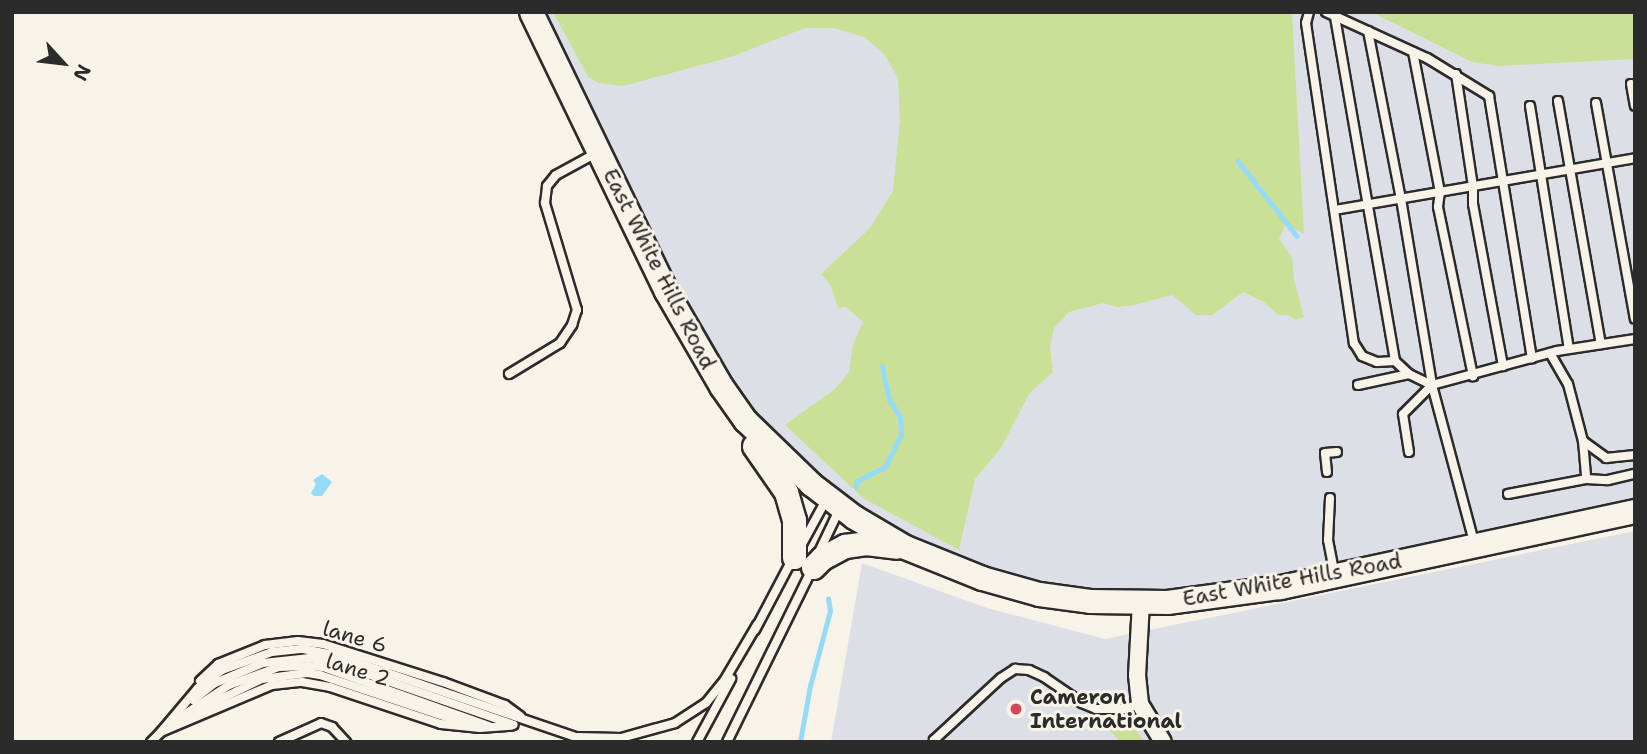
<!DOCTYPE html>
<html>
<head>
<meta charset="utf-8">
<style>
	body { margin:0 }
	#map { position:relative; width:1647px; height:754px; overflow:hidden; background:#f7f3e8; font-family:"Shantell Sans",sans-serif }
	div>[style] { position:absolute }
	.built>* { inset:0; background:#dce0e6 }
	.green>* { inset:0; background:#cae096 }
	.water>* { inset:0; background:#95daf7 }
	.stream>* { height:4.5px; margin:-2.25px; padding:0 2.25px; transform-origin:2.25px; border-radius:2.25px; background:#95daf7 }
	.roads { filter:drop-shadow(2px 0 #2b2b2b) drop-shadow(-2px 0 #2b2b2b) drop-shadow(0 2px #2b2b2b) drop-shadow(0 -2px #2b2b2b) }
	.lane>* { height:8px; margin:-4px; padding:0 4px; transform-origin:4px; border-radius:4px; background:#f7f3e8 }
	.street>* { height:16px; margin:-8px; padding:0 8px; transform-origin:8px; border-radius:8px; background:#f7f3e8 }
	.secondary>* { height:23px; margin:-11.5px; padding:0 11.5px; transform-origin:11.5px; border-radius:11.5px; background:#f7f3e8 }
	.dots>* { width:19px; height:19px; translate:-50% -50%; box-sizing:border-box; border:4px solid #f7f3e8; border-radius:50% }
	span { translate:-50% -50%; white-space:nowrap; text-align:center; line-height:1.15; -webkit-text-stroke:6px #f7f3e8; paint-order:stroke }
	.street-label { font-size:21px; color:#2b2b2b }
	.poi-label { font-size:21px; color:#2b2b2b; font-weight:700 }
	.left { translate:0 -50%; text-align:left }
	.frame { position:absolute; inset:0; border:14px solid #2b2b2b; pointer-events:none }
	.north { position:absolute; left:28px; top:28px; width:70px; height:70px; -webkit-text-stroke:5px #f7f3e8; paint-order:stroke; rotate:117deg; font-size:19px; font-weight:700; line-height:28px; text-align:center; color:#2b2b2b }
	.north::after { content:''; display:block; margin:auto; width:24px; height:32px; background:#2b2b2b; clip-path:polygon(50% 0,100% 100%,50% 72%,0 100%) }
</style>
</head>
<body>
<div id="map">
	<div class="built">
		<div style="clip-path:polygon(531px 12px,1635px 12px,1635px 511px,1335px 574px,1090px 601px,895px 542px,745px 420px)"></div>
		<div style="clip-path:polygon(1635px 531px,1635px 742px,831px 742px,862px 563px,987px 608px,1105px 639px)"></div>
	</div>
	<div class="green">
		<div style="clip-path:polygon(553px 12px,1292px 12px,1304px 234px,1286px 224px,1279px 239px,1292px 257px,1294px 279px,1304px 317px,1295px 320px,1288px 315px,1278px 315px,1264px 302px,1243px 292px,1212px 315px,1196px 315px,1172px 295px,1135px 305px,1117px 307px,1103px 303px,1069px 312px,1054px 328px,1050px 347px,1053px 372px,1029px 394px,1001px 448px,975px 479px,959px 550px,863px 498px,785px 425px,835px 389px,849px 372px,853px 344px,863px 322px,846px 307px,838px 308px,831px 286px,821px 274px,870px 228px,893px 191px,900px 120px,898px 78px,884px 54px,864px 37px,834px 28px,805px 28px,731px 57px,623px 86px,598px 83px,588px 77px)"></div>
		<div style="clip-path:polygon(1371px 12px,1635px 12px,1635px 59px,1498px 66px,1472px 62px)"></div>
		<div style="clip-path:polygon(1099px 717px,1129px 721px,1145px 742px,1120px 742px,1103px 723px,1095px 732px,1090px 727px,1090px 722px)"></div>
	</div>
	<div class="water">
		<div style="clip-path:polygon(322px 474px,332px 482px,322px 496px,314px 496px,311px 493px,316px 484px,313px 480px)"></div>
	</div>
	<div class="stream">
		<div style="left:1238px;top:161px;width:95px;rotate:51.8deg"></div>
		<div style="left:856px;top:487px;width:6px;rotate:-81deg"></div>
		<div style="left:857px;top:481px;width:31px;rotate:-27deg"></div>
		<div style="left:885px;top:467px;width:37px;rotate:-64deg"></div>
		<div style="left:901px;top:434px;width:17px;rotate:-93deg"></div>
		<div style="left:900px;top:417px;width:20px;rotate:-123deg"></div>
		<div style="left:889px;top:400px;width:34px;rotate:-102deg"></div>
		<div style="left:800px;top:742px;width:57px;rotate:-79.9deg"></div>
		<div style="left:810px;top:686px;width:78px;rotate:-75.1deg"></div>
		<div style="left:830px;top:611px;width:12px;rotate:-99deg"></div>
	</div>
	<div class="roads">
		<div class="lane">
			<div style="left:1309px;top:12px;width:11px;rotate:105deg"></div>
			<div style="left:1306px;top:23px;width:324px;rotate:81.5deg"></div>
			<div style="left:1354px;top:343px;width:15px;rotate:58deg"></div>
			<div style="left:1362px;top:356px;width:16px;rotate:22deg"></div>
			<div style="left:1377px;top:362px;width:18px;rotate:-3deg"></div>
			<div style="left:1326px;top:12px;width:111px;rotate:24.5deg"></div>
			<div style="left:1427px;top:58px;width:73px;rotate:31.5deg"></div>
			<div style="left:1489px;top:96px;width:266px;rotate:80.7deg"></div>
			<div style="left:1335px;top:17px;width:349px;rotate:80.1deg"></div>
			<div style="left:1395px;top:361px;width:19px;rotate:43deg"></div>
			<div style="left:1409px;top:374px;width:25px;rotate:26deg"></div>
			<div style="left:1368px;top:31px;width:171px;rotate:78.9deg"></div>
			<div style="left:1401px;top:199px;width:189px;rotate:80.5deg"></div>
			<div style="left:1413px;top:52px;width:143px;rotate:79.1deg"></div>
			<div style="left:1440px;top:192px;width:15px;rotate:98deg"></div>
			<div style="left:1438px;top:207px;width:173px;rotate:78.3deg"></div>
			<div style="left:1456px;top:74px;width:113px;rotate:81.4deg"></div>
			<div style="left:1473px;top:186px;width:18px;rotate:90deg"></div>
			<div style="left:1473px;top:204px;width:165px;rotate:79.5deg"></div>
			<div style="left:1631px;top:84px;width:22px;rotate:80deg"></div>
			<div style="left:1558px;top:101px;width:247px;rotate:80deg"></div>
			<div style="left:1596px;top:103px;width:219px;rotate:79.8deg"></div>
			<div style="left:1530px;top:106px;width:246px;rotate:80.9deg"></div>
			<div style="left:1335px;top:210px;width:304px;rotate:-9.8deg"></div>
			<div style="left:1550px;top:353px;width:36px;rotate:60deg"></div>
			<div style="left:1568px;top:384px;width:59px;rotate:75.3deg"></div>
			<div style="left:1583px;top:441px;width:29px;rotate:36deg"></div>
			<div style="left:1606px;top:458px;width:29px;rotate:-6deg"></div>
			<div style="left:509px;top:374px;width:60px;rotate:-31.3deg"></div>
			<div style="left:560px;top:343px;width:22px;rotate:-56deg"></div>
			<div style="left:572px;top:325px;width:16px;rotate:-72deg"></div>
			<div style="left:577px;top:310px;width:112px;rotate:-106.7deg"></div>
			<div style="left:545px;top:203px;width:17px;rotate:-83deg"></div>
			<div style="left:547px;top:186px;width:14px;rotate:-51deg"></div>
			<div style="left:556px;top:175px;width:48px;rotate:-28.7deg"></div>
			<div style="left:1358px;top:385px;width:52px;rotate:-12.2deg"></div>
			<div style="left:1583px;top:441px;width:38px;rotate:85deg"></div>
			<div style="left:1409px;top:452px;width:38px;rotate:-99deg"></div>
			<div style="left:1403px;top:414px;width:41px;rotate:-45deg"></div>
			<div style="left:1327px;top:472px;width:19px;rotate:-96deg"></div>
			<div style="left:1325px;top:453px;width:12px;rotate:-5deg"></div>
			<div style="left:1508px;top:494px;width:79px;rotate:-10.9deg"></div>
			<div style="left:1586px;top:479px;width:22px;rotate:3deg"></div>
			<div style="left:1608px;top:480px;width:28px;rotate:-13deg"></div>
			<div style="left:1330px;top:498px;width:42px;rotate:92.7deg"></div>
			<div style="left:1328px;top:540px;width:33px;rotate:79deg"></div>
			<div style="left:1474px;top:542px;width:163px;rotate:-105deg"></div>
			<div style="left:1432px;top:385px;width:130px;rotate:-15.2deg"></div>
			<div style="left:1557px;top:351px;width:79px;rotate:-8.7deg"></div>
			<div style="left:802px;top:544px;width:50px;rotate:-61.4deg"></div>
			<div style="left:819px;top:552px;width:47px;rotate:-64.5deg"></div>
			<div style="left:755px;top:630px;width:81px;rotate:-62.2deg"></div>
			<div style="left:200px;top:681px;width:25px;rotate:-43deg"></div>
			<div style="left:218px;top:664px;width:51px;rotate:-22deg"></div>
			<div style="left:265px;top:645px;width:33px;rotate:-7deg"></div>
			<div style="left:298px;top:641px;width:25px;rotate:7deg"></div>
			<div style="left:323px;top:644px;width:126px;rotate:17.6deg"></div>
			<div style="left:443px;top:682px;width:66px;rotate:20.4deg"></div>
			<div style="left:505px;top:705px;width:19px;rotate:36deg"></div>
			<div style="left:193px;top:700px;width:28px;rotate:-38deg"></div>
			<div style="left:215px;top:683px;width:52px;rotate:-22.6deg"></div>
			<div style="left:263px;top:663px;width:47px;rotate:-6.1deg"></div>
			<div style="left:310px;top:658px;width:26px;rotate:11deg"></div>
			<div style="left:336px;top:663px;width:188px;rotate:19.2deg"></div>
			<div style="left:189px;top:714px;width:81px;rotate:-25.6deg"></div>
			<div style="left:262px;top:679px;width:45px;rotate:-7.6deg"></div>
			<div style="left:307px;top:673px;width:13px;rotate:9deg"></div>
			<div style="left:320px;top:675px;width:152px;rotate:18.4deg"></div>
			<div style="left:176px;top:720px;width:64px;rotate:-33.4deg"></div>
			<div style="left:229px;top:685px;width:53px;rotate:-19.8deg"></div>
			<div style="left:279px;top:667px;width:30px;rotate:-2deg"></div>
			<div style="left:309px;top:666px;width:14px;rotate:4deg"></div>
			<div style="left:323px;top:667px;width:176px;rotate:19.6deg"></div>
			<div style="left:163px;top:731px;width:118px;rotate:-22.9deg"></div>
			<div style="left:272px;top:685px;width:30px;rotate:-6deg"></div>
			<div style="left:302px;top:682px;width:28px;rotate:10deg"></div>
			<div style="left:330px;top:687px;width:117px;rotate:18.4deg"></div>
			<div style="left:441px;top:724px;width:39px;rotate:6deg"></div>
			<div style="left:480px;top:728px;width:31px;rotate:-4deg"></div>
			<div style="left:160px;top:733px;width:59px;rotate:-49.8deg"></div>
			<div style="left:198px;top:688px;width:30px;rotate:-37deg"></div>
			<div style="left:222px;top:670px;width:53px;rotate:-19.8deg"></div>
			<div style="left:272px;top:652px;width:31px;rotate:-6deg"></div>
			<div style="left:303px;top:649px;width:33px;rotate:11deg"></div>
			<div style="left:335px;top:655px;width:255px;rotate:18.8deg"></div>
			<div style="left:576px;top:737px;width:45px;rotate:1.3deg"></div>
			<div style="left:621px;top:738px;width:56px;rotate:-15.5deg"></div>
			<div style="left:675px;top:723px;width:37px;rotate:-33deg"></div>
			<div style="left:706px;top:703px;width:28px;rotate:-51deg"></div>
			<div style="left:724px;top:681px;width:65px;rotate:-59.5deg"></div>
			<div style="left:151px;top:742px;width:18px;rotate:-45deg"></div>
			<div style="left:279px;top:742px;width:46px;rotate:-24.3deg"></div>
			<div style="left:321px;top:723px;width:12px;rotate:20deg"></div>
			<div style="left:332px;top:727px;width:21px;rotate:47deg"></div>
			<div style="left:697px;top:742px;width:72px;rotate:-61.6deg"></div>
			<div style="left:727px;top:742px;width:195px;rotate:-63.8deg"></div>
			<div style="left:936px;top:742px;width:3px;rotate:-135deg"></div>
			<div style="left:934px;top:740px;width:91px;rotate:-42.8deg"></div>
			<div style="left:1001px;top:678px;width:17px;rotate:-33deg"></div>
			<div style="left:1015px;top:669px;width:14px;rotate:4deg"></div>
			<div style="left:1029px;top:670px;width:17px;rotate:25deg"></div>
			<div style="left:1044px;top:677px;width:46px;rotate:34.4deg"></div>
			<div style="left:1082px;top:703px;width:15px;rotate:23deg"></div>
			<div style="left:1096px;top:709px;width:28px"></div>
			<div style="left:1124px;top:709px;width:17px;rotate:-17deg"></div>
		</div>
		<div class="street">
			<div style="left:1141px;top:602px;width:73px;rotate:93.1deg"></div>
			<div style="left:1137px;top:675px;width:29px;rotate:84deg"></div>
			<div style="left:1140px;top:704px;width:44px;rotate:58.8deg"></div>
		</div>
		<div class="secondary">
			<div style="left:531px;top:12px;width:310px;rotate:64.2deg"></div>
			<div style="left:666px;top:291px;width:110px;rotate:59.9deg"></div>
			<div style="left:721px;top:386px;width:42px;rotate:54.8deg"></div>
			<div style="left:745px;top:420px;width:92px;rotate:44.1deg"></div>
			<div style="left:811px;top:484px;width:54px;rotate:37.5deg"></div>
			<div style="left:854px;top:517px;width:59px;rotate:30.5deg"></div>
			<div style="left:905px;top:547px;width:83px;rotate:21.9deg"></div>
			<div style="left:982px;top:578px;width:59px;rotate:15.7deg"></div>
			<div style="left:1039px;top:594px;width:51px;rotate:7.8deg"></div>
			<div style="left:1090px;top:601px;width:77px;rotate:0.7deg"></div>
			<div style="left:1167px;top:602px;width:114px;rotate:-7.6deg"></div>
			<div style="left:1280px;top:587px;width:363px;rotate:-12.1deg"></div>
			<div style="left:754px;top:446px;width:56px;rotate:55.2deg"></div>
			<div style="left:786px;top:492px;width:29px;rotate:74deg"></div>
			<div style="left:794px;top:520px;width:37px;rotate:90deg"></div>
			<div style="left:813px;top:567px;width:13px;rotate:-45deg"></div>
			<div style="left:822px;top:558px;width:26px;rotate:-28deg"></div>
			<div style="left:845px;top:546px;width:21px;rotate:-8deg"></div>
			<div style="left:866px;top:543px;width:31px;rotate:7deg"></div>
		</div>
	</div>
	<div class="dots">
		<div style="left:1016px;top:709px;background:#d1495b"></div>
	</div>
	<div class="street-label">
		<span style="left:659px;top:269px;rotate:63deg">East White Hills Road</span>
		<span style="left:1292px;top:580px;rotate:-10deg">East White Hills Road</span>
		<span style="left:355px;top:637px;rotate:16deg">lane 6</span>
		<span style="left:358px;top:670px;rotate:17deg">lane 2</span>
	</div>
	<div class="poi-label">
		<span class="left" style="left:1030px;top:709px">Cameron<br>International</span>
	</div>
	<div class="frame"></div>
	<div class="north">N</div>
</div>
</body>
</html>
